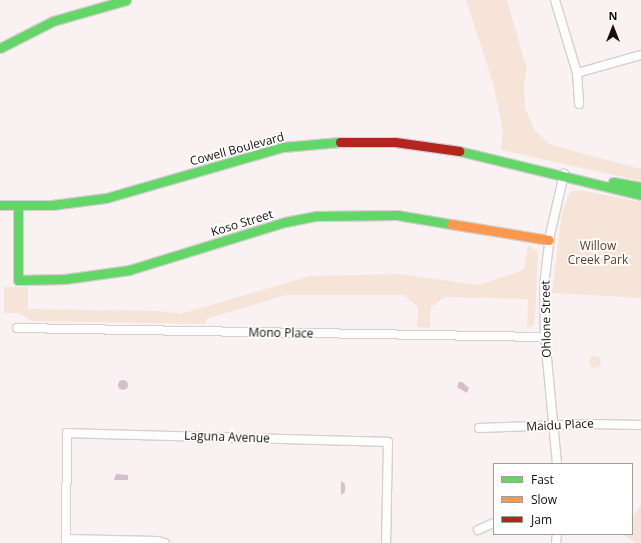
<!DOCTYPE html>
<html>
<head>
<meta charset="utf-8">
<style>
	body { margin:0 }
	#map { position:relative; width:641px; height:543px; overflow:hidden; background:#faf2f2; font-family:"Open Sans",sans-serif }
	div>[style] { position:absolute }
	.green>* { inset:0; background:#f6e4d9 }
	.round { border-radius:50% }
	.water>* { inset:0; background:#d6beca }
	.roads { filter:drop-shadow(1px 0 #d6cfcf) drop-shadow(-1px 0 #d6cfcf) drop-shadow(0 1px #d6cfcf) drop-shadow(0 -1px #d6cfcf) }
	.street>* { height:8px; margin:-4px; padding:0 4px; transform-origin:4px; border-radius:4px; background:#fefdfd }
	.fast>* { height:9px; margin:-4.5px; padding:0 4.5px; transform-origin:4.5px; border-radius:4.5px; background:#63d668 }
	.slow>* { height:9px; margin:-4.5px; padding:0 4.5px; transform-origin:4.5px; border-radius:4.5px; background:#ff974d }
	.jam>* { height:9px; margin:-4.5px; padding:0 4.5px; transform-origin:4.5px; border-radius:4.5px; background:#b3261e }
	span { translate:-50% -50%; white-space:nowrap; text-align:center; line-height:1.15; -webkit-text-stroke:3.5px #fff; paint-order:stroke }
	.street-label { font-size:12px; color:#140e0d }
	.park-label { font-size:12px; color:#623c1a }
	.legend { position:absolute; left:493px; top:463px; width:140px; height:72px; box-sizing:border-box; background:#fff; border:1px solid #a19f9e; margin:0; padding:5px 7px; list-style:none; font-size:12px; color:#140e0d }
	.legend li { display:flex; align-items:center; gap:8px; height:20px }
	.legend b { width:20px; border:1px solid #a19f9e }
	.north { position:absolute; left:593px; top:8px; width:40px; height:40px; -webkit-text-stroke:3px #fff; paint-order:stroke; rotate:0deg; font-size:11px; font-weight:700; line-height:16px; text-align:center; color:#140e0d }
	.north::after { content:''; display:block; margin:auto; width:14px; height:18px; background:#140e0d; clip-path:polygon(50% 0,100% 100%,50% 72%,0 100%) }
</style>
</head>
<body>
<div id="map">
	<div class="green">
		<div style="clip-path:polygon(466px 0,507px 0,527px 69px,524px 83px,525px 108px,535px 131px,551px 145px,641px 169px,641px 181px,501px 150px,503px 130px,493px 83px)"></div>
		<div style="clip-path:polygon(579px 190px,641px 202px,641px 298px,552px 293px,562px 212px,568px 196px,571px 192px)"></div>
		<div style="clip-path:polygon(528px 245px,537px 251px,538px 257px,535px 319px,534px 325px,527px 329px,528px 299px,445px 297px,431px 307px,430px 328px,417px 327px,418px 307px,404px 295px,286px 295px,206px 319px,206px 324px,32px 321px,19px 313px,4px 313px,4px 287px,28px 287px,28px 309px,160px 311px,180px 314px,310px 276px,400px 274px,478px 285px,524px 270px)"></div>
		<div class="round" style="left:589px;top:356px;width:12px;height:12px"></div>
		<div style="clip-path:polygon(641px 505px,641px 543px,635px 543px,622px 534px,632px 534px,632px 517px)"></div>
	</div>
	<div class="water">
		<div class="round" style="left:118px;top:380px;width:10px;height:10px"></div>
		<div style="clip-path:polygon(459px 382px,462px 382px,469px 388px,467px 393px,457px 387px)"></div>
		<div style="clip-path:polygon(116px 474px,128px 475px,128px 480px,114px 480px)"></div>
		<div style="clip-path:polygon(341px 481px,345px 484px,345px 492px,341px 495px)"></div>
	</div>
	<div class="roads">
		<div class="street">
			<div style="left:555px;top:0;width:76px;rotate:73.2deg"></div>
			<div style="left:577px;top:73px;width:31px;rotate:86deg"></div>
			<div style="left:577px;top:73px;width:66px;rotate:-15.7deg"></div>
			<div style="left:17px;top:328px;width:528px;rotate:0.98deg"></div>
			<div style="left:479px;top:428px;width:112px;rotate:-2deg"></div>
			<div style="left:591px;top:424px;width:50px;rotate:1.1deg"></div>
			<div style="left:557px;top:464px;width:128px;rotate:-95.4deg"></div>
			<div style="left:545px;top:337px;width:51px;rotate:-91.1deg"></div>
			<div style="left:544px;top:286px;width:51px;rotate:-83.3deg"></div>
			<div style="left:550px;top:235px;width:63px;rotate:-77.1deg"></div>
			<div style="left:478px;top:530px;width:17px;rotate:-24deg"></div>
			<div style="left:66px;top:539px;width:91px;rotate:1.3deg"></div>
			<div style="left:157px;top:541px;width:8px;rotate:14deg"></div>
			<div style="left:66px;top:543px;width:110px;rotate:-89.5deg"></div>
			<div style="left:67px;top:433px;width:321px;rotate:1.6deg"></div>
			<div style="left:388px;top:442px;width:101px;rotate:91.1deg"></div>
			<div style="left:556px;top:543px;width:9px;rotate:-84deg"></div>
		</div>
		<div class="fast">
			<div style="left:0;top:48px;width:59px;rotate:-27deg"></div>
			<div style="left:53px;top:21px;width:76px;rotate:-16deg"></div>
			<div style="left:459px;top:151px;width:187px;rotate:13.6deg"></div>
			<div style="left:613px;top:182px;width:28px;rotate:10deg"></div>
			<div style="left:0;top:205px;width:52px"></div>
			<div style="left:52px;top:205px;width:54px;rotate:-7.4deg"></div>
			<div style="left:106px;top:198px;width:184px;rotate:-16.1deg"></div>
			<div style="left:283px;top:147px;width:57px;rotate:-5deg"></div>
			<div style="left:18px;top:206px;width:74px;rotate:90deg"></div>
			<div style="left:18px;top:280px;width:47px;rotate:-1.2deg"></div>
			<div style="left:65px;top:279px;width:65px;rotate:-8deg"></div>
			<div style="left:129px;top:270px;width:163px;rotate:-17.1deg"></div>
			<div style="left:285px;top:222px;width:33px;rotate:-11deg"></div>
			<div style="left:317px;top:216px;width:80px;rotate:-0.7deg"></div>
			<div style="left:397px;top:215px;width:55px;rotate:9.5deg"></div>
		</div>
		<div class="slow">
			<div style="left:451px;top:224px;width:99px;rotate:9.3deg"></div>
		</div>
		<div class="jam">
			<div style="left:340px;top:142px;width:55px"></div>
			<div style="left:395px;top:142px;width:65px;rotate:8deg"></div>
		</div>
	</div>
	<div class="street-label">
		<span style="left:237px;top:149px;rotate:-15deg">Cowell Boulevard</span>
		<span style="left:242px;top:223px;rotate:-17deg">Koso Street</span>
		<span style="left:546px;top:319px;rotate:-91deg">Ohlone Street</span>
		<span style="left:281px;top:333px;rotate:1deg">Mono Place</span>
		<span style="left:560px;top:425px;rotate:-3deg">Maidu Place</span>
		<span style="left:227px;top:437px;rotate:2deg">Laguna Avenue</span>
	</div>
	<div class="park-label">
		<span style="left:598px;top:253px">Willow<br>Creek Park</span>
	</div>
	<ul class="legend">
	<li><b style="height:5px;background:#63d668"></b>Fast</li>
	<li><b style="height:5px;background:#ff974d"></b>Slow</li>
	<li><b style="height:5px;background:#b3261e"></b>Jam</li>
	</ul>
	<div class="north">N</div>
</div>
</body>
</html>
